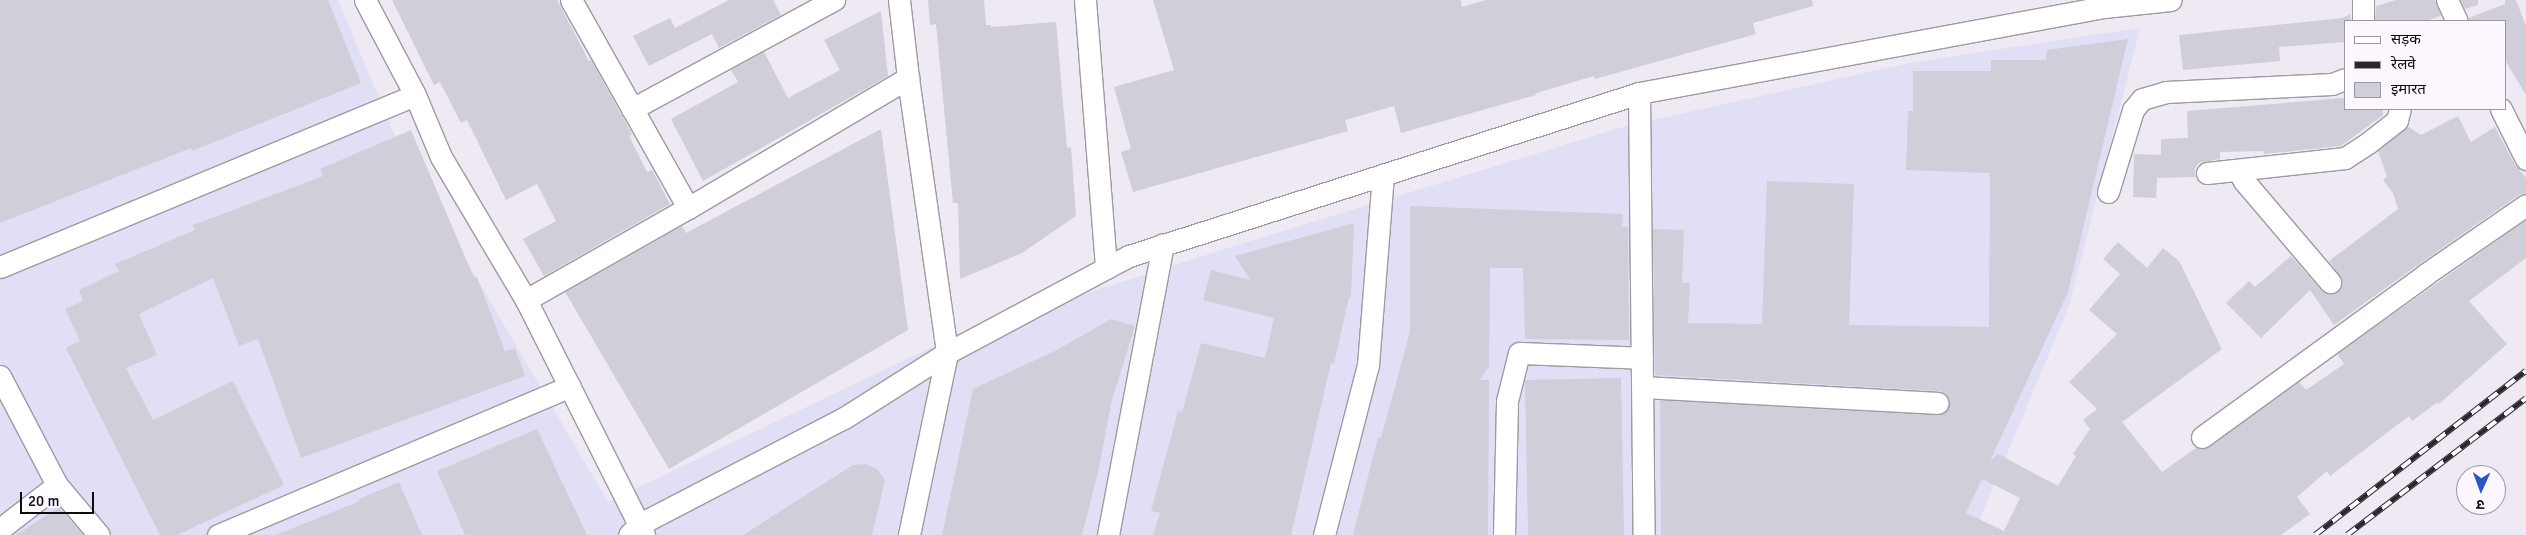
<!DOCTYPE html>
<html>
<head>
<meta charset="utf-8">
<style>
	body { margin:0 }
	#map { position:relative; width:2526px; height:535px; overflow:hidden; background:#efe9f3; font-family:Signika,"Noto Sans Devanagari",sans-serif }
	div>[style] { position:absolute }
	.commercial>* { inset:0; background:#e1dff5 }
	.building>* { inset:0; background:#d0ced9 }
	.roads { filter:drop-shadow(1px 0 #9f99a2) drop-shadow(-1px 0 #9f99a2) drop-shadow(0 1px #9f99a2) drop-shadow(0 -1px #9f99a2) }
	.minor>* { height:21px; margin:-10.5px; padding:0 10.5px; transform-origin:10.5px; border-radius:10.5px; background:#fff }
	.rail>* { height:5.5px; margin-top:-2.75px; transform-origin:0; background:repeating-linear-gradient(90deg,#fcf6ff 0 11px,#29272b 0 22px); box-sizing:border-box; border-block:1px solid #29272b }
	span { translate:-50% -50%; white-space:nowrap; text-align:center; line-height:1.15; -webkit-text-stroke:4px #fcf6ff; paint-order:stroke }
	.legend { position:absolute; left:2344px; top:20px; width:162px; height:90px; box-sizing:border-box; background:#fcf6ff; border:1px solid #9c989f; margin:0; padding:6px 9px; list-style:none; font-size:15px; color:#0d0b0e }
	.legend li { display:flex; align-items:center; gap:10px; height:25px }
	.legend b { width:25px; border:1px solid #9c989f }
	.north { position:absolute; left:2456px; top:465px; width:50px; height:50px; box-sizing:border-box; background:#fcf6ff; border:1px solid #9c989f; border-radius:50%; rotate:182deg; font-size:14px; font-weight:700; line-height:20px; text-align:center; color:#0d0b0e }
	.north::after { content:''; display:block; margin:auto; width:18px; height:22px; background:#2b56c5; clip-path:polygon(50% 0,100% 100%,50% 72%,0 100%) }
	.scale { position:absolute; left:20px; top:492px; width:74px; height:22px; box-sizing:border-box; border:2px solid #0d0b0e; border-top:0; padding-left:6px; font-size:15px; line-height:18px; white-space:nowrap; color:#0d0b0e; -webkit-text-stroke:4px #fcf6ff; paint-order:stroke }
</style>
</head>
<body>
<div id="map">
	<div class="commercial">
		<div style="clip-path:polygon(0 0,338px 0,399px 146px,608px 502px,961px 333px,1244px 243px,1626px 126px,1909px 63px,2140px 28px,2069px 306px,1973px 535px,0 535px)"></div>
	</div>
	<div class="building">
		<div style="clip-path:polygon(0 0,328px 0,361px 83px,192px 151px,191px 148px,0 223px)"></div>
		<div style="clip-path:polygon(392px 0,557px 0,589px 61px,591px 60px,632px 134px,629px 136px,647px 172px,652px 170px,670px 204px,544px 276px,523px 239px,556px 221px,537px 184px,506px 200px,467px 120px,461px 123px,440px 82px,434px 85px)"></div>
		<div style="clip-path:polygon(729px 0,773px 0,781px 15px,719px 48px,712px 34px,649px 66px,633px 36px,670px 18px,675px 28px)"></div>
		<div style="clip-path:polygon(928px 0,984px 0,986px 25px,991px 25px,991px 27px,1056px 22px,1067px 148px,1071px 147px,1076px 216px,1022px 253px,960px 279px,958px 203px,953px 203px,936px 24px,930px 25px)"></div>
		<div style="clip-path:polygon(1153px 0,1461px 0,1462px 7px,1486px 0,1812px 0,1813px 6px,1753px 23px,1756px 34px,1595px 79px,1594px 76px,1536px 93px,1536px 95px,1401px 133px,1394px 106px,1345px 120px,1348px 131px,1133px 192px,1121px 152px,1131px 149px,1114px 87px,1174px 70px)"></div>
		<div style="clip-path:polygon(2396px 0,2435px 0,2441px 16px,2425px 21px,2375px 21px,2376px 6px)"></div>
		<div style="clip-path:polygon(2461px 0,2478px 0,2478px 5px,2465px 9px)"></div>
		<div style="clip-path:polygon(2505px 0,2516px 0,2526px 26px,2526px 95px,2505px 60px,2505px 21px,2469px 21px,2469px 18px,2505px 4px)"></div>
		<div style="clip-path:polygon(881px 11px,888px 76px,703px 181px,671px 119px,738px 82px,731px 70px,764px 52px,788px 98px,840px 70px,824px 40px)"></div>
		<div style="clip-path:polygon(2350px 14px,2351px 21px,2345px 21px,2345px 42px,2279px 47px,2280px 61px,2183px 70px,2179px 35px,2343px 18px)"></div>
		<div style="clip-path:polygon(evenodd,2128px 39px,2068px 292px,1990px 461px,1998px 454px,2058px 486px,2076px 456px,2073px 454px,2090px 429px,2083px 420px,2097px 409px,2069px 382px,2117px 334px,2089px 310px,2120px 274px,2103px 259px,2118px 242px,2147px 268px,2163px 248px,2179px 261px,2222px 349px,2122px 422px,2162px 472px,2196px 448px,2203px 449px,2209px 447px,2299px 382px,2306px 390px,2344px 364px,2337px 354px,2526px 220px,2526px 258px,2469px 301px,2507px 344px,2439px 404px,2438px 402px,2412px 421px,2409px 416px,2330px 476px,2327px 471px,2297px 497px,2310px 514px,2281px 535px,1661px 535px,1660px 400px,1937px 415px,1948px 410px,1950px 403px,1945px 393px,1939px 391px,1655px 375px,1653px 229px,1684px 230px,1682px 283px,1690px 283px,1688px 323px,1762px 324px,1767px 181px,1854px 184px,1849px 325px,1989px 327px,1990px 173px,1906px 170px,1908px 111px,1913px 111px,1913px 71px,1991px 71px,1991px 60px,2046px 60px,2047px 50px,2128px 39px,1982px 479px,2020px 498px,2004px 531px,1966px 513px,1982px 479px)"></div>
		<div style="clip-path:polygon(2344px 98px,2345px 109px,2383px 109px,2383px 115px,2341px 146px,2264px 154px,2263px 151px,2220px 152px,2220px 159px,2199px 163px,2195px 168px,2195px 177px,2157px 178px,2156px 198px,2133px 197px,2134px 154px,2161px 155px,2161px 139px,2188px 138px,2187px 111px)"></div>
		<div style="clip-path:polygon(2458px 116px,2471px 142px,2495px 127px,2515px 165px,2526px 178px,2526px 193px,2519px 195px,2419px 264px,2334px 325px,2310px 290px,2261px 338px,2226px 303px,2249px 281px,2255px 287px,2291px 256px,2321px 290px,2332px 294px,2338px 292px,2342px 286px,2342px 279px,2329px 261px,2398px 209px,2393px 193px,2383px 180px,2387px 177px,2378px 151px,2407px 126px,2421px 135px)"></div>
		<div style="clip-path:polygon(881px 129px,908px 330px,669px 469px,565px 292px,682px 226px,686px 233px)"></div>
		<div style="clip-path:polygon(411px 130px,474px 278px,477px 277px,505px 351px,515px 348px,525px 376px,301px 458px,258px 339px,239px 346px,213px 278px,139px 314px,157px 355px,126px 368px,153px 420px,233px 381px,284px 485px,177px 535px,160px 535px,66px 348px,80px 341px,65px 309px,83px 301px,79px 290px,119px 271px,115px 264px,195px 230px,193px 225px,323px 176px,320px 169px)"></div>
		<div style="clip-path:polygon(1410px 206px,1623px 214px,1622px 227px,1628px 227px,1629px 340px,1525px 339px,1523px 268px,1490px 268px,1489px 367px,1479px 380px,1489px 380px,1488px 535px,1353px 535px,1378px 437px,1381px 438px,1410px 332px)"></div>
		<div style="clip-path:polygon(1354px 223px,1351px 297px,1349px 297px,1334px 364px,1331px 363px,1291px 535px,1153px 535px,1160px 513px,1151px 511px,1178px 411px,1182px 412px,1201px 343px,1265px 358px,1274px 318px,1203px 300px,1211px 270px,1250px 280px,1235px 256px)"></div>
		<div style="clip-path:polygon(1111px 319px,1135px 326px,1112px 400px,1098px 472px,1082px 535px,942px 535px,973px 389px,1057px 350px)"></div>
		<div style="clip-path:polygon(1621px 378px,1624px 535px,1528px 535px,1525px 380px)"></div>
		<div style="clip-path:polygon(537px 429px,587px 535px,465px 535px,437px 471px)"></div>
		<div style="clip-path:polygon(865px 464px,877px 469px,885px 480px,872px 535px,743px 535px,853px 465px)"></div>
		<div style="clip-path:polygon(399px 482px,422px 535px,276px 535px,360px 501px,359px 499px)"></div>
		<div style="clip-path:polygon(59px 507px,83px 535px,16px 535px)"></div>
	</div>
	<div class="roads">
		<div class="minor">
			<div style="left:365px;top:0;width:107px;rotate:62.2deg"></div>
			<div style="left:415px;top:95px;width:67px;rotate:67.2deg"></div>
			<div style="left:441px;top:157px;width:166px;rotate:59.3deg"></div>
			<div style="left:526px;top:300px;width:263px;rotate:63.3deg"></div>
			<div style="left:571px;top:0;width:239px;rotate:60.6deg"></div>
			<div style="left:899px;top:0;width:79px;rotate:83.4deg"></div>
			<div style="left:908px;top:78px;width:278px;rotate:81.9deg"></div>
			<div style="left:947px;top:353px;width:186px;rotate:101.8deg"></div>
			<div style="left:1085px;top:0;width:269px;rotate:85.5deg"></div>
			<div style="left:2363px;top:0;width:21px;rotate:90deg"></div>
			<div style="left:2447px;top:0;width:23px;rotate:65deg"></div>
			<div style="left:1639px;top:93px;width:442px;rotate:89.4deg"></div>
			<div style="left:632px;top:109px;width:230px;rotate:-28.4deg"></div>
			<div style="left:2501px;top:109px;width:56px;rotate:63.4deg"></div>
			<div style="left:2238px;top:170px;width:13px;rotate:61deg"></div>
			<div style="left:2244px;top:181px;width:133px;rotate:49.6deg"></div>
			<div style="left:2207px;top:173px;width:139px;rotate:-6.2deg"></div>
			<div style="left:2345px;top:158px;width:27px;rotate:-33deg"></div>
			<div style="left:2368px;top:143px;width:37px;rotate:-38deg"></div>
			<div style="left:2397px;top:120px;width:11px;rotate:-75deg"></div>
			<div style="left:2108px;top:192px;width:86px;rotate:-73deg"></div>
			<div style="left:2133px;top:110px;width:14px;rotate:-51deg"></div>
			<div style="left:2142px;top:99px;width:25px;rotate:-16deg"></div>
			<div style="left:2166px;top:92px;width:166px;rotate:-2.8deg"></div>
			<div style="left:2332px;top:84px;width:14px;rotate:-21deg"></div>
			<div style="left:0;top:267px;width:449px;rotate:-22.5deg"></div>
			<div style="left:526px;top:300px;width:186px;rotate:-29.6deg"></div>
			<div style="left:688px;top:208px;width:256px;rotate:-30.6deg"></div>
			<div style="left:0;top:376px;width:123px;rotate:62.4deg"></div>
			<div style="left:57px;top:485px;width:65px;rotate:50deg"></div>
			<div style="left:1644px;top:387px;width:294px;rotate:3.1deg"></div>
			<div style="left:2202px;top:437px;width:277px;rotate:-36deg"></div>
			<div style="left:2426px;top:274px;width:121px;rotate:-34.6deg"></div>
			<div style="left:0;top:529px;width:72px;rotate:-37.7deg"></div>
			<div style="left:218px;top:535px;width:382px;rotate:-22.9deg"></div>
			<div style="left:629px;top:535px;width:16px;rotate:-45deg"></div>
			<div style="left:640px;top:524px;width:230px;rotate:-27.5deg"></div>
			<div style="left:844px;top:418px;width:122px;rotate:-32.3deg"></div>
			<div style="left:947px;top:353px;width:206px;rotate:-28.1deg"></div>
			<div style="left:1129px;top:256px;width:535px;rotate:-17.72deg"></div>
			<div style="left:1639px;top:93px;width:473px;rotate:-10.5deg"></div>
			<div style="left:2104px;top:7px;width:67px;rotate:-6deg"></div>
			<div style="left:1108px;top:535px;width:296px;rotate:-79.3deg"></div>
			<div style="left:1324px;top:535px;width:176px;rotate:-75.5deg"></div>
			<div style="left:1368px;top:365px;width:191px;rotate:-85.5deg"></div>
			<div style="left:1504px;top:535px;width:134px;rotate:-88.7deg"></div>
			<div style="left:1507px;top:401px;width:49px;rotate:-76deg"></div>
			<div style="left:1519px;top:353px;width:123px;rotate:2.3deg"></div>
		</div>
	</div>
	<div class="rail">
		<div style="left:2315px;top:535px;width:267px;rotate:-37.9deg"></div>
		<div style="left:2347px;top:535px;width:225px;rotate:-37.4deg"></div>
	</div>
	<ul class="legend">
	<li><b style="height:6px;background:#fff"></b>सड़क</li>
	<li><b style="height:6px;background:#29272b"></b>रेलवे</li>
	<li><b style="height:14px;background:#d0ced9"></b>इमारत</li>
	</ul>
	<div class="north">उ</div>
	<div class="scale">20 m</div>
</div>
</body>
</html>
